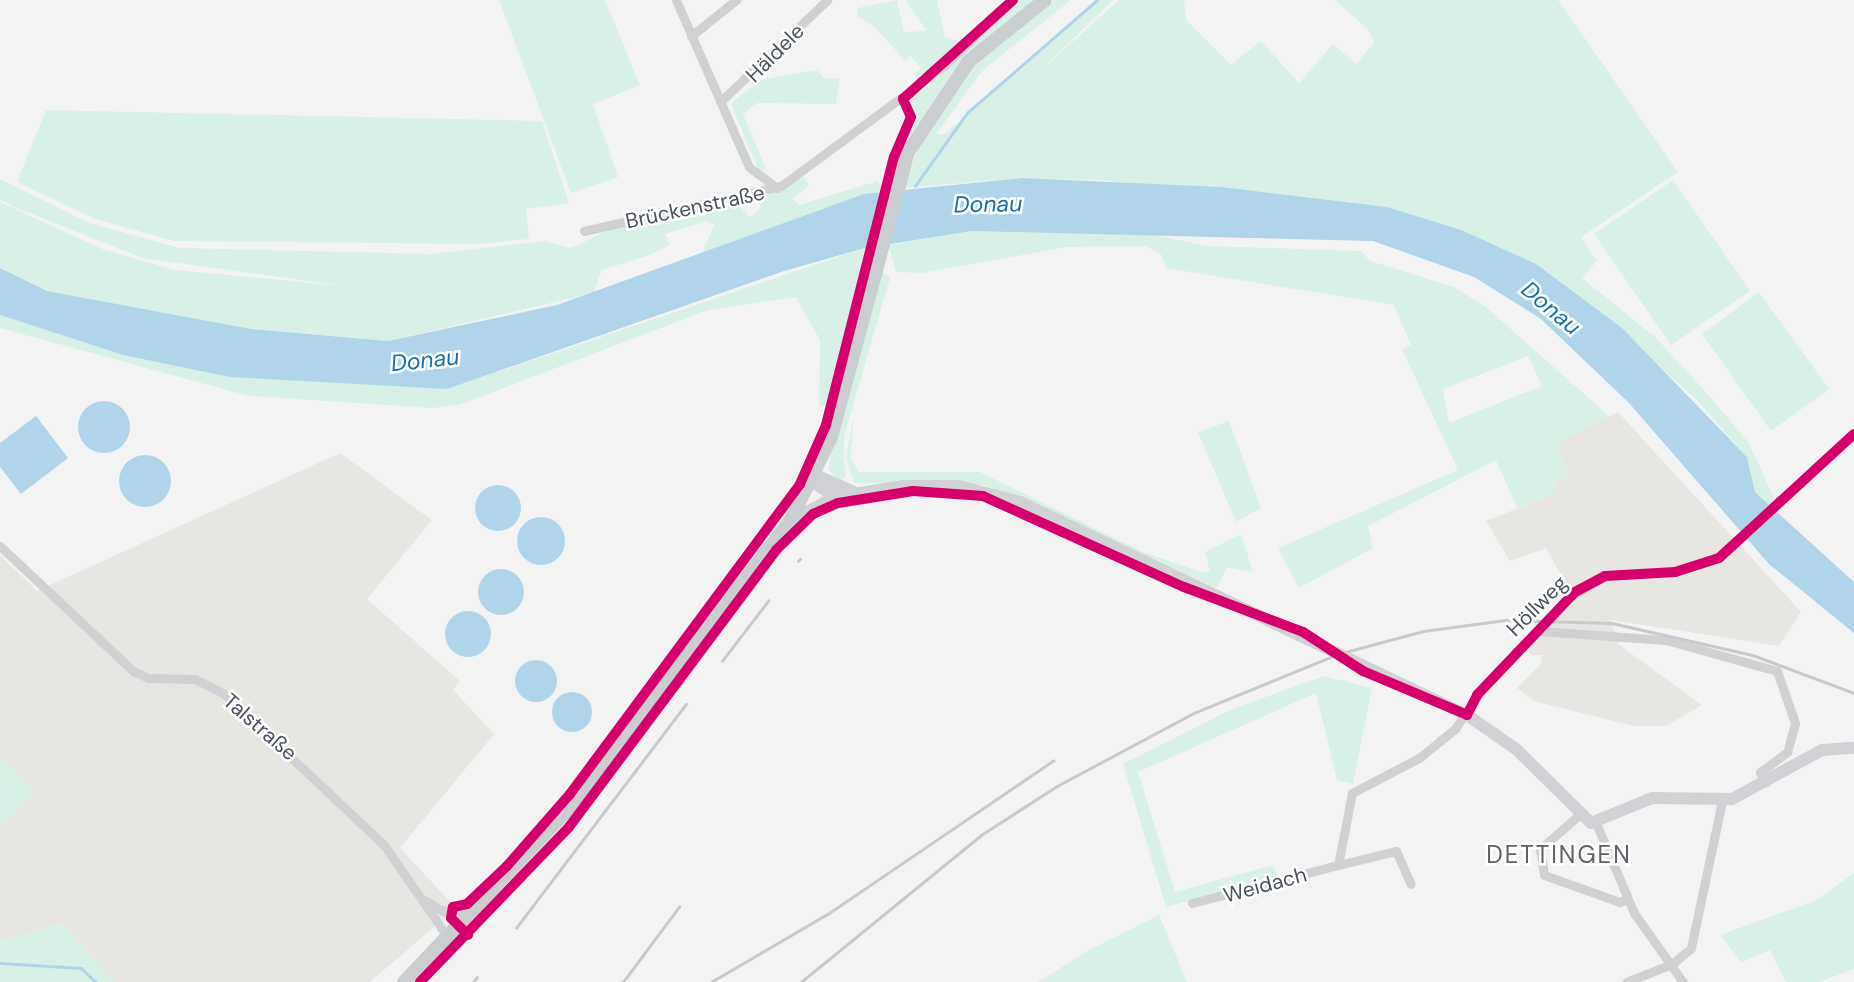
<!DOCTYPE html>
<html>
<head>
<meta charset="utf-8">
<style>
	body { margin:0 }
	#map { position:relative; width:1854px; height:982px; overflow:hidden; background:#f3f3f3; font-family:"DM Sans",sans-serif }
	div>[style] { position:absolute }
	.commercial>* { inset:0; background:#e7e6e2 }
	.green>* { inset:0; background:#d9f0e6 }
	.water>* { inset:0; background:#b0d5eb }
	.round { border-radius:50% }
	.stream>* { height:2.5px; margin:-1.25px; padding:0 1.25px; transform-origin:1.25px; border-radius:1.25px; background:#b0d5eb }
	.street>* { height:9px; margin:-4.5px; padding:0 4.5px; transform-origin:4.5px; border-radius:4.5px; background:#cfd1d3 }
	.secondary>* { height:12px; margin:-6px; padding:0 6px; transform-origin:6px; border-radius:6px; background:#d0d2d5 }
	.primary>* { height:14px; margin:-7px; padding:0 7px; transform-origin:7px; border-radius:7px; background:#cbced1 }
	.rail>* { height:2.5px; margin:-1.25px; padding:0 1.25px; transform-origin:1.25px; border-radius:1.25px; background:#c9cacc }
	.cycleway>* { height:10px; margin:-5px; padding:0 5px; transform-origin:5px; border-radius:5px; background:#d6006c }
	span { translate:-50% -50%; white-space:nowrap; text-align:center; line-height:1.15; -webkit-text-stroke:5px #fff; paint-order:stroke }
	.street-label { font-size:21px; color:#4b525f }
	.water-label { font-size:23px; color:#1570a8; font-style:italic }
	.quarter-label { font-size:24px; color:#5f6167; letter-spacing:2px }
</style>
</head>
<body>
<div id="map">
	<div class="commercial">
		<div style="clip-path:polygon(1618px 412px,1801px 612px,1779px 646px,1611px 620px,1618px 644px,1702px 705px,1666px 726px,1634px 726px,1534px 701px,1517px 688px,1541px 664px,1542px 655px,1530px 655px,1528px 647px,1574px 598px,1546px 548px,1510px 561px,1486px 521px,1553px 494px,1555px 482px,1568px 475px,1556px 443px)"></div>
		<div style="clip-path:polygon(340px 453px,432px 520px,367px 599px,460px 681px,453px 690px,494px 734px,400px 848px,456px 908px,370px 982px,115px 982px,61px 923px,0 942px,0 828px,35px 792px,0 758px,0 555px,37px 591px)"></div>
	</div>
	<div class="green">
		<div style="clip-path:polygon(499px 0,605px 0,640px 85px,593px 104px,618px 177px,571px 193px)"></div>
		<div style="clip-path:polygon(897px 0,904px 32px,927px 31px,905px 0,937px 0,945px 37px,963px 42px,918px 80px,914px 74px,921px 68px,911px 56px,905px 61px,876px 28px,857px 16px,858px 8px)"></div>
		<div style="clip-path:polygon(1020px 0,1034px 0,953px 71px,909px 137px,890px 180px,914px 118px,909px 102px)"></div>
		<div style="clip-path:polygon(1054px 0,1071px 0,983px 70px,936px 134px,945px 134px,1097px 0,1113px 0,1040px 71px,1119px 0,1184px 0,1186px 20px,1231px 65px,1261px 41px,1299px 83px,1333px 44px,1356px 64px,1374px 43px,1368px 29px,1335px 0,1558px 0,1678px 172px,1581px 237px,1597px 261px,1582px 278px,1656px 338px,1704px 390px,1749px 443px,1776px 503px,1773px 508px,1755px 492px,1747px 457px,1695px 398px,1573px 291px,1387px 207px,1099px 180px,1022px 178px,903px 188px,926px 128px,970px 69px)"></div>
		<div style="clip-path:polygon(817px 70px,824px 78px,840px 78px,836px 104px,757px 103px,743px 114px,766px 168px,760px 173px,731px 104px,759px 80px)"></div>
		<div style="clip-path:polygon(46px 110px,542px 121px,569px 203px,526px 209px,529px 239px,478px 244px,174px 241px,95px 219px,17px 182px)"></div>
		<div style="clip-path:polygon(804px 177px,809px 186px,793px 198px,799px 205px,878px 181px,883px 191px,702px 253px,714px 225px,707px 221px,665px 234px,670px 245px,647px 256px,601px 270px,594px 293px,388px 341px,251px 329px,47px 291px,0 268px,0 202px,102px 249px,175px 270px,345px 286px,143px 258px,14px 207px,0 199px,0 179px,89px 223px,180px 248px,430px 254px,544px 241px,571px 248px,615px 227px,736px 203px,750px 217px,761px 208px,757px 200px)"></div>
		<div style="clip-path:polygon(1673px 180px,1750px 291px,1671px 345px,1594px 234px)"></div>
		<div style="clip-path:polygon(evenodd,972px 231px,1144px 233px,1208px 246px,1361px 251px,1370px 261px,1454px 287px,1487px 308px,1610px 417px,1557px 443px,1568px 475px,1555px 482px,1553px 494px,1517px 508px,1496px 460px,1368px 526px,1373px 548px,1299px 588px,1278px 548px,1458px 470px,1402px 349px,1411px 345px,1394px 305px,1166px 268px,1161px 254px,1145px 246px,1067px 247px,922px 273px,896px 272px,888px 245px,972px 231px,1528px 356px,1542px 386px,1449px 423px,1443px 389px,1528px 356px)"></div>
		<div style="clip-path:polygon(865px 248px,827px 406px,819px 406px,820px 340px,796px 297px,708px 310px,459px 405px,432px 408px,249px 396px,0 328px,0 315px,123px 355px,447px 389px)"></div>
		<div style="clip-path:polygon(880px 270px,890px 278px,844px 437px,845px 478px,838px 480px,829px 470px,830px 456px)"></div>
		<div style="clip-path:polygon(1759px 292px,1829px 389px,1771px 431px,1702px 334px)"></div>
		<div style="clip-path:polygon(853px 418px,851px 458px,859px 472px,980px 472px,1143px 552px,1204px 573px,1210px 571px,1205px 552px,1241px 534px,1253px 572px,1227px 567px,1217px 588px,985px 485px,854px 483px,846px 458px)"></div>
		<div style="clip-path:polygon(1229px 421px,1261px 508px,1236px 522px,1198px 432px)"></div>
		<div style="clip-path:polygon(1324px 676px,1372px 688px,1353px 784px,1337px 780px,1316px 693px,1138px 772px,1175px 892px,1273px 865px,1278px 877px,1166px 907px,1123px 764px,1232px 709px)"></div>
		<div style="clip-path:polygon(0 758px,35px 792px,0 828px)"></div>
		<div style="clip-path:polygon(1854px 873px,1854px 969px,1819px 982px,1786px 982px,1770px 950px,1741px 962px,1720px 935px,1817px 900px)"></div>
		<div style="clip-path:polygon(1159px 915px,1187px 982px,1038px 982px,1089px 950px)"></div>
		<div style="clip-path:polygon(61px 923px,115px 982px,0 982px,0 942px)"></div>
	</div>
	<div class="water">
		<div style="clip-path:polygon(1022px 178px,1221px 187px,1387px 207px,1461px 230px,1536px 264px,1622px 328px,1747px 457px,1755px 492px,1854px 582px,1854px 633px,1769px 564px,1629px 403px,1541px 319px,1474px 277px,1373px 241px,972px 231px,865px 248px,784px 271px,447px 389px,230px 377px,123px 355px,0 315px,0 268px,47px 291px,251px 329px,388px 341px,557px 305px,864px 194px)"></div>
		<div class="round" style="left:78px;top:401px;width:52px;height:52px"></div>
		<div style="clip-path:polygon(36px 416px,68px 458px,21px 494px,0 467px,0 443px)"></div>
		<div class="round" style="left:119px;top:455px;width:52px;height:52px"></div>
		<div class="round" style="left:475px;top:485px;width:46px;height:46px"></div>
		<div class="round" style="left:517px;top:517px;width:48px;height:48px"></div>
		<div class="round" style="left:478px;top:569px;width:46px;height:46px"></div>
		<div class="round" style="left:445px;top:611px;width:46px;height:46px"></div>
		<div class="round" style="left:515px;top:660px;width:42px;height:42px"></div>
		<div class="round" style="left:552px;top:692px;width:40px;height:40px"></div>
	</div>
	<div class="stream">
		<div style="left:915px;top:186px;width:90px;rotate:-54.5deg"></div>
		<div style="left:967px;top:113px;width:172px;rotate:-41deg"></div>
		<div style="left:0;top:963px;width:81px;rotate:3.5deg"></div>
		<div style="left:81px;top:968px;width:21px;rotate:43deg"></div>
	</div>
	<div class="street">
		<div style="left:676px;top:0;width:182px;rotate:66.4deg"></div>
		<div style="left:749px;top:167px;width:35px;rotate:37deg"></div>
		<div style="left:691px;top:36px;width:58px;rotate:-38.7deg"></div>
		<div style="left:720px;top:102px;width:148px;rotate:-43.6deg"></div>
		<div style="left:584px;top:231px;width:202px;rotate:-12.9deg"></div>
		<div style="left:781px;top:186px;width:202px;rotate:-36.4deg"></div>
		<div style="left:944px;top:66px;width:95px;rotate:-43.7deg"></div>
		<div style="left:0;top:546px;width:183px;rotate:43.2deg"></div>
		<div style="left:133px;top:671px;width:17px;rotate:25deg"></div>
		<div style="left:148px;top:678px;width:47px;rotate:1.2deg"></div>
		<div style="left:195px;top:679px;width:31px;rotate:27deg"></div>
		<div style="left:223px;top:693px;width:221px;rotate:43.4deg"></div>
		<div style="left:384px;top:845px;width:114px;rotate:55.3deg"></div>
		<div style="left:1540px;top:631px;width:126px;rotate:4.1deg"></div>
		<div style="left:1666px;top:640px;width:115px;rotate:15.6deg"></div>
		<div style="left:1777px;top:671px;width:55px;rotate:70.9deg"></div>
		<div style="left:1795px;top:723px;width:30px;rotate:105deg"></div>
		<div style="left:1787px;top:752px;width:34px;rotate:143deg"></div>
		<div style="left:1760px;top:772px;width:12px;rotate:59deg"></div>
		<div style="left:1579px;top:815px;width:52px;rotate:138.9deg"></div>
		<div style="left:1540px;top:849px;width:26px;rotate:81deg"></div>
		<div style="left:1544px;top:875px;width:81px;rotate:19.6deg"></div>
		<div style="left:1620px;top:902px;width:7px;rotate:-27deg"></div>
		<div style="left:1596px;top:823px;width:98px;rotate:67.1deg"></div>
		<div style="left:1634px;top:913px;width:85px;rotate:54.6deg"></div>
		<div style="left:1338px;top:865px;width:60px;rotate:-13.6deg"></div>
		<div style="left:1396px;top:851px;width:36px;rotate:66deg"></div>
		<div style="left:424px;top:900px;width:22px;rotate:30deg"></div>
		<div style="left:443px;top:911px;width:27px;rotate:-4deg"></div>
		<div style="left:1192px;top:903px;width:151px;rotate:-14.6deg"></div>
		<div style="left:1338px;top:865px;width:73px;rotate:-79deg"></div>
		<div style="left:1352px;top:793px;width:76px;rotate:-27.6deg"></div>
		<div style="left:1419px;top:758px;width:46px;rotate:-38.9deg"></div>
		<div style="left:1455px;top:729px;width:40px;rotate:-57.1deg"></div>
		<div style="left:1477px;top:695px;width:130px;rotate:-46.9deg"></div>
		<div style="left:1566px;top:600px;width:46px;rotate:-31.6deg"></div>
		<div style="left:1605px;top:576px;width:70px;rotate:-3.3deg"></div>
		<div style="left:1675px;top:572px;width:46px;rotate:-17.7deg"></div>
		<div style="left:1719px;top:558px;width:183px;rotate:-42.6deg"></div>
		<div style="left:1626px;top:982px;width:49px;rotate:-21.4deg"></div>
		<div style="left:1672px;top:964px;width:25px;rotate:-40deg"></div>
		<div style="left:1691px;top:948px;width:150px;rotate:-78.1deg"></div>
	</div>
	<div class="secondary">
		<div style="left:816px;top:475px;width:42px;rotate:24.1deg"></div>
		<div style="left:813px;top:482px;width:27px;rotate:34deg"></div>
		<div style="left:790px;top:521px;width:51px;rotate:-28.1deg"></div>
		<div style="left:835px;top:497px;width:70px;rotate:-9.1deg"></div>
		<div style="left:904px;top:486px;width:55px"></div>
		<div style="left:959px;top:486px;width:63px;rotate:14.7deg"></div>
		<div style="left:1020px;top:502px;width:495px;rotate:25.5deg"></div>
		<div style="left:1467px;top:715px;width:60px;rotate:34.8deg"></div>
		<div style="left:1516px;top:749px;width:105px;rotate:44.6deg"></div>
		<div style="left:1591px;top:823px;width:66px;rotate:-22.3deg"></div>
		<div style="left:1652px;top:798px;width:80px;rotate:0.7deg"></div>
		<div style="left:1732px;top:799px;width:102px;rotate:-28.6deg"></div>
		<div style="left:1822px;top:750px;width:32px;rotate:-4deg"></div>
	</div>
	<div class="primary">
		<div style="left:404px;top:982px;width:236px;rotate:-46.5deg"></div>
		<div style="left:566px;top:811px;width:366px;rotate:-52.3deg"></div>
		<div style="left:790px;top:521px;width:93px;rotate:-64deg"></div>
		<div style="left:831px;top:437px;width:295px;rotate:-74.9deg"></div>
		<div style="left:908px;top:152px;width:110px;rotate:-56.2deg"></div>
		<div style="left:969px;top:61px;width:97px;rotate:-38.8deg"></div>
	</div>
	<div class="rail">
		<div style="left:798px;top:561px;width:3px;rotate:-45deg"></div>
		<div style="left:722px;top:661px;width:76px;rotate:-52.5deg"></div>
		<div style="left:516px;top:928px;width:281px;rotate:-52.8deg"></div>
		<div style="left:473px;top:982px;width:6px;rotate:-51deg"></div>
		<div style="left:623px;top:982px;width:94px;rotate:-53.3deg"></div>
		<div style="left:711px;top:982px;width:137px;rotate:-30.3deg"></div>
		<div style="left:829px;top:913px;width:271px;rotate:-34.2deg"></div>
		<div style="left:801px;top:982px;width:232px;rotate:-39.2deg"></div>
		<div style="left:981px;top:835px;width:90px;rotate:-32.8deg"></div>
		<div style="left:1057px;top:786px;width:155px;rotate:-28.1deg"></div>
		<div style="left:1194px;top:713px;width:156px;rotate:-22.3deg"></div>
		<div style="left:1338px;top:654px;width:88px;rotate:-15.1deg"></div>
		<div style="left:1423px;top:631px;width:85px;rotate:-7.5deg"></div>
		<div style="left:1507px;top:620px;width:105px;rotate:1.6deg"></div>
		<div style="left:1612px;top:623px;width:145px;rotate:12.8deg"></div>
		<div style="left:1753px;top:655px;width:108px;rotate:20.6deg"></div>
	</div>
	<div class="cycleway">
		<div style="left:468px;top:935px;width:24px;rotate:-135deg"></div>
		<div style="left:451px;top:918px;width:11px;rotate:-80deg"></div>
		<div style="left:453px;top:907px;width:14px;rotate:-12deg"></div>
		<div style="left:467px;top:904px;width:55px;rotate:-43.5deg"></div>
		<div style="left:507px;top:866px;width:96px;rotate:-48.8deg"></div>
		<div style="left:570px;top:794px;width:386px;rotate:-53.4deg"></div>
		<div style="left:800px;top:484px;width:64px;rotate:-66.2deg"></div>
		<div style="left:826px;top:425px;width:276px;rotate:-75.8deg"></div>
		<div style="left:894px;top:157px;width:43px;rotate:-67deg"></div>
		<div style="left:911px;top:117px;width:20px;rotate:-114deg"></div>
		<div style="left:903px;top:99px;width:148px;rotate:-42deg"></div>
		<div style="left:420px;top:982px;width:215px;rotate:-46.1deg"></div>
		<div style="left:569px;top:827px;width:346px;rotate:-53.2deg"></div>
		<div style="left:776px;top:550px;width:52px;rotate:-44.2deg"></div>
		<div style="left:813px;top:514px;width:27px;rotate:-24deg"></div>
		<div style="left:838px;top:503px;width:76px;rotate:-9.1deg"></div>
		<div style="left:913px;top:491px;width:70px;rotate:4.1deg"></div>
		<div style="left:983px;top:496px;width:221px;rotate:24.4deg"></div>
		<div style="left:1184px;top:587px;width:127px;rotate:20.7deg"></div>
		<div style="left:1303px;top:632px;width:72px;rotate:33deg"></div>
		<div style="left:1363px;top:671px;width:113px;rotate:22.9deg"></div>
		<div style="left:1467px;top:715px;width:22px;rotate:-63deg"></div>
		<div style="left:1477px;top:695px;width:142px;rotate:-46.4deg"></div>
		<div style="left:1575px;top:592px;width:34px;rotate:-28deg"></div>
		<div style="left:1605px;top:576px;width:70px;rotate:-3.3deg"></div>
		<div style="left:1675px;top:572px;width:46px;rotate:-17.7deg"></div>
		<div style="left:1719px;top:558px;width:183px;rotate:-42.6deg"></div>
	</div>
	<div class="street-label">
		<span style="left:775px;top:53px;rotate:-45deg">Häldele</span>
		<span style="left:695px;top:207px;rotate:-12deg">Brückenstraße</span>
		<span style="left:1537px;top:606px;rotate:-45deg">Höllweg</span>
		<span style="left:260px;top:727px;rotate:41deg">Talstraße</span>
		<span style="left:1265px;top:885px;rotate:-15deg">Weidach</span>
	</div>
	<div class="water-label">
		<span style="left:988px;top:204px;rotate:-1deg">Donau</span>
		<span style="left:1551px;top:308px;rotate:40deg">Donau</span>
		<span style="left:425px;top:360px;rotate:-6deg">Donau</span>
	</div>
	<div class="quarter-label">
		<span style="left:1559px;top:855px">DETTINGEN</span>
	</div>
</div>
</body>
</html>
